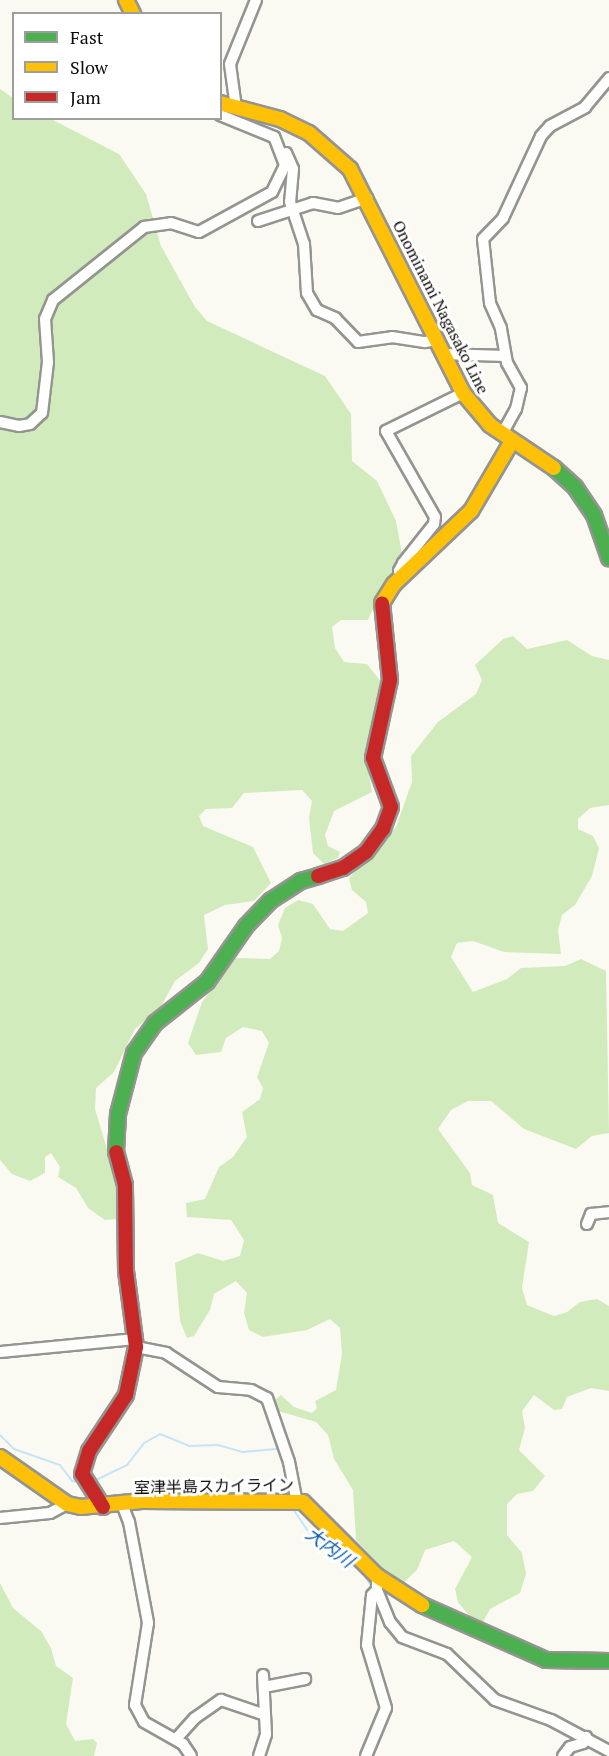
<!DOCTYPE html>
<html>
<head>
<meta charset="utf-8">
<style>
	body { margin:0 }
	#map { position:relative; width:609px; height:1756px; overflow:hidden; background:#fbfaf2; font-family:"PT Serif","Noto Sans JP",serif }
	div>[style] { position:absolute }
	.forest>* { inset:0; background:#d2ebbd }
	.stream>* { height:2px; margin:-1px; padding:0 1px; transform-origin:1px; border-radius:1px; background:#c4e4f8 }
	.roads { filter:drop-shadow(2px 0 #949490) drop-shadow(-2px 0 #949490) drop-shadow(0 2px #949490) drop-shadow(0 -2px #949490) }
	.street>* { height:10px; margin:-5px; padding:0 5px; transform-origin:5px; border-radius:5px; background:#fefefd }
	.fast>* { height:14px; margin:-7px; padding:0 7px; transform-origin:7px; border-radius:7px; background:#4caf50 }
	.slow>* { height:14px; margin:-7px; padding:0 7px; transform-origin:7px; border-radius:7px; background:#ffc107 }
	.jam>* { height:14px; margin:-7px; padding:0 7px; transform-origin:7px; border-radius:7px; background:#c62828 }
	span { translate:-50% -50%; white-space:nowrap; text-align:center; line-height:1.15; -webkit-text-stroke:6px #fff; paint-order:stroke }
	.street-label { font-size:16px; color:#0d0d0d }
	.water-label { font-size:18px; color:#0c5ca9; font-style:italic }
	.legend { position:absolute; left:12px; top:12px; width:210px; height:108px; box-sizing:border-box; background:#fff; border:2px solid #9e9e9e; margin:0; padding:8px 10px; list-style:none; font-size:18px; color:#0d0d0d }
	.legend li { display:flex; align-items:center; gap:12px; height:30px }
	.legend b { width:30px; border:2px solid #9e9e9e }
</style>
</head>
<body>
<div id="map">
	<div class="forest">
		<div style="clip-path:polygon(0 89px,13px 98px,14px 118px,51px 119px,119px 154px,146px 194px,161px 246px,195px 307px,207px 321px,325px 376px,351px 414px,352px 461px,377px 481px,396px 521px,402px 554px,396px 575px,380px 593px,368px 620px,341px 620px,332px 627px,335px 648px,344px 662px,367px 664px,382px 683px,379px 720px,366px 756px,372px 792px,334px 811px,325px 835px,328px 846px,340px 852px,338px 858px,324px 864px,313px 853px,309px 818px,312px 801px,302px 790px,244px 793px,232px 808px,206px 809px,199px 816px,203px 826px,253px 847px,271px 883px,254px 901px,225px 905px,204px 915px,208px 949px,199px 963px,175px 981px,160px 1008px,135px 1029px,114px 1072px,96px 1088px,95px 1109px,120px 1192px,120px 1219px,105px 1220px,88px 1208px,76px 1188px,58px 1177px,60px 1167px,51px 1153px,45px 1157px,45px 1173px,30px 1181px,12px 1174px,0 1160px)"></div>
		<div style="clip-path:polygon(513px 636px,527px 649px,567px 640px,592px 656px,609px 660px,609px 805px,590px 808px,578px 819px,578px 829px,593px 836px,599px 848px,592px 876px,575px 905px,562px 915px,558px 930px,561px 954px,504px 952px,473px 941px,457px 943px,451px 957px,473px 992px,507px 979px,521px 968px,565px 966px,581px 959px,606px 971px,609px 1133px,592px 1136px,576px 1149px,524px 1129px,491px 1101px,468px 1101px,451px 1110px,438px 1129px,470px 1173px,472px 1185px,493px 1195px,498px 1223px,529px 1242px,522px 1288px,527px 1305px,554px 1316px,567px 1312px,580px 1302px,597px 1299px,609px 1306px,609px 1391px,591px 1388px,567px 1397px,562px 1409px,554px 1410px,534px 1395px,522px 1411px,525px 1428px,519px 1450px,545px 1476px,533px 1491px,517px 1494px,507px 1504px,507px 1535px,522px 1553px,526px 1574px,520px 1593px,490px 1609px,483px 1622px,471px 1618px,458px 1602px,455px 1589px,472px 1557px,454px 1541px,425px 1550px,417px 1570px,400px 1586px,356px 1540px,353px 1490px,334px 1459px,328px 1435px,316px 1422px,278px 1411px,272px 1402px,281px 1395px,294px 1407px,312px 1413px,317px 1408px,315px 1401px,336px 1390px,342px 1354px,340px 1328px,330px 1319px,307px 1330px,263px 1337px,249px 1330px,244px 1313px,247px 1293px,236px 1281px,214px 1294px,210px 1310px,194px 1336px,187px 1338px,180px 1321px,175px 1263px,198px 1253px,223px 1261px,240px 1256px,244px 1240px,231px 1220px,187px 1217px,186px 1203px,205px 1199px,219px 1167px,233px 1157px,247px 1137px,242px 1112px,260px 1099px,263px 1088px,257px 1077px,269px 1043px,262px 1031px,243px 1027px,226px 1038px,221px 1052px,196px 1055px,188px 1043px,202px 1002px,236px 958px,270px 959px,279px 951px,282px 938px,278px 925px,285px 908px,298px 900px,313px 904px,330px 929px,343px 931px,368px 913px,366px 902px,352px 890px,349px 878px,396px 827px,412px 782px,411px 756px,438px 722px,476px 694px,482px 680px,475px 665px,503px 639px)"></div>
		<div style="clip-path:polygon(0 1583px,13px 1608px,41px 1631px,51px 1648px,56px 1666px,73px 1678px,66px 1724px,75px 1741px,93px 1739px,97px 1743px,94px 1756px,0 1756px)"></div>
	</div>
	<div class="stream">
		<div style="left:0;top:1435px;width:20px;rotate:45deg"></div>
		<div style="left:14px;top:1449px;width:49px;rotate:19.2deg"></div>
		<div style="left:60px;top:1465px;width:20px;rotate:53deg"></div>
		<div style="left:72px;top:1481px;width:10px;rotate:11deg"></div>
		<div style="left:285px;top:1465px;width:33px;rotate:85deg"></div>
		<div style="left:94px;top:1481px;width:37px;rotate:-26deg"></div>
		<div style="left:127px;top:1465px;width:28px;rotate:-52deg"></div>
		<div style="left:144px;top:1443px;width:18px;rotate:-29deg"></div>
		<div style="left:160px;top:1434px;width:31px;rotate:22deg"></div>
		<div style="left:189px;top:1446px;width:29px;rotate:-2deg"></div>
		<div style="left:218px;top:1445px;width:25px;rotate:16deg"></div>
		<div style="left:242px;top:1452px;width:37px;rotate:-5deg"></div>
		<div style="left:291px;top:1506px;width:41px;rotate:55.9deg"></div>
		<div style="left:314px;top:1540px;width:31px;rotate:21deg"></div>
		<div style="left:361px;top:1569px;width:24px;rotate:60deg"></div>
	</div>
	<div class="roads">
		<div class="street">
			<div style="left:236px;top:108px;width:44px;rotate:-97.8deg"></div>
			<div style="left:230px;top:64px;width:69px;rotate:-67.9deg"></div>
			<div style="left:286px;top:153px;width:17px;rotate:66deg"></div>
			<div style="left:293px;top:169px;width:33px;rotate:95deg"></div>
			<div style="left:290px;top:202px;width:44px;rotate:71.6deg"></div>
			<div style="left:304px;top:244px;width:49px;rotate:86.5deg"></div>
			<div style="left:307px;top:293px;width:20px;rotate:60deg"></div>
			<div style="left:317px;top:310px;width:20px;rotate:24deg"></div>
			<div style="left:335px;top:318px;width:33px;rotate:46deg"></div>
			<div style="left:358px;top:342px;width:34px;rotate:-8deg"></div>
			<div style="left:392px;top:337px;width:33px;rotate:9deg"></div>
			<div style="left:425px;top:342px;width:12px;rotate:-9deg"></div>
			<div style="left:258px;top:221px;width:58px;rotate:-18.1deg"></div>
			<div style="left:313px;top:203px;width:25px;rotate:11deg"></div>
			<div style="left:338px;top:208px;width:31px;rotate:-19deg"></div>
			<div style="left:444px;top:354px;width:61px;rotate:1.9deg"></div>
			<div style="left:0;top:422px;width:19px;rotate:12deg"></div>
			<div style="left:19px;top:426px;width:11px;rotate:-10deg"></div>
			<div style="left:30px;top:424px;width:16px;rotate:-43deg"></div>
			<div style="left:42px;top:413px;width:51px;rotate:-83.3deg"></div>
			<div style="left:48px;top:362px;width:43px;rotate:-94deg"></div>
			<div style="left:45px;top:319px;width:21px;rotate:-67deg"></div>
			<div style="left:53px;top:300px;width:117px;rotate:-38.7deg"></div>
			<div style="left:144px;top:227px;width:27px;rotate:-8deg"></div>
			<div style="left:171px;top:223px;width:29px;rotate:18deg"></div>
			<div style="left:199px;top:232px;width:83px;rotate:-28.7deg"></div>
			<div style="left:272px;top:192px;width:30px;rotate:-64deg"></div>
			<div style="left:285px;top:165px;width:30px;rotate:-111deg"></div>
			<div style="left:274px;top:137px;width:58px;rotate:-157.8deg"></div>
			<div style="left:502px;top:434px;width:29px;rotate:-61deg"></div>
			<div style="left:516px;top:409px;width:22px;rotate:-77deg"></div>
			<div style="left:521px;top:388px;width:29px;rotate:-119deg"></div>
			<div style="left:507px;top:363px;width:36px;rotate:-100deg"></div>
			<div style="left:501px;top:328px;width:27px;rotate:-114deg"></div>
			<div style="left:490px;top:303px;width:64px;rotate:-96.2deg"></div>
			<div style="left:483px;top:239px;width:29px;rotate:-46deg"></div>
			<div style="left:503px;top:218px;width:90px;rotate:-65.1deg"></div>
			<div style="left:541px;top:136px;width:13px;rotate:-48deg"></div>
			<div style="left:550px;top:126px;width:40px;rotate:-28deg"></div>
			<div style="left:585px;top:107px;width:38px;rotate:-50deg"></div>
			<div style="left:402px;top:575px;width:5px;rotate:-127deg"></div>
			<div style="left:399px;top:571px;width:9px;rotate:-63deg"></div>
			<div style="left:403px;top:563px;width:50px;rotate:-51.5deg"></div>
			<div style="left:434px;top:524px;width:7px;rotate:-82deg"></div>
			<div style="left:435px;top:517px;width:99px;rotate:-119.7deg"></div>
			<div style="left:386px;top:431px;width:86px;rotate:-26.3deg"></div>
			<div style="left:587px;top:1224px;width:11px;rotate:-68deg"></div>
			<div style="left:591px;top:1214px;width:18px;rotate:-6deg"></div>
			<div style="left:136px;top:1347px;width:31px;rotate:11deg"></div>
			<div style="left:166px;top:1353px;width:62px;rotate:33.2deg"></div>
			<div style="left:218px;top:1387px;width:33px;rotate:5deg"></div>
			<div style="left:251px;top:1390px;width:18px;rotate:27deg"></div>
			<div style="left:267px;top:1398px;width:68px;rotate:71deg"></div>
			<div style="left:289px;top:1462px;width:38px;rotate:79deg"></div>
			<div style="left:0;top:1352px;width:136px;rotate:-5.5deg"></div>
			<div style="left:122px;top:1504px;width:19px;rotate:69deg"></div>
			<div style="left:129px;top:1522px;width:103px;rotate:79.3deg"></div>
			<div style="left:148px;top:1623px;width:83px;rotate:99deg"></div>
			<div style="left:135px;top:1705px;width:19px;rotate:62deg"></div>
			<div style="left:144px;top:1722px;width:45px;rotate:29.4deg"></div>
			<div style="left:183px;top:1744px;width:14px;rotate:56deg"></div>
			<div style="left:0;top:1518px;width:50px;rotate:-5.7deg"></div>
			<div style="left:50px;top:1513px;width:19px;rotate:-28deg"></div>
			<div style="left:377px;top:1576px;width:14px;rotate:90deg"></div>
			<div style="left:377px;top:1590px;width:35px;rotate:68deg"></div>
			<div style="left:390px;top:1622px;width:19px;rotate:51deg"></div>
			<div style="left:402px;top:1637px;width:48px;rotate:20.7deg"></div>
			<div style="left:447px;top:1654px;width:66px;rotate:43.8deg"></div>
			<div style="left:495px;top:1700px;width:59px;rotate:19.7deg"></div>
			<div style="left:551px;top:1720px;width:66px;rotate:28.1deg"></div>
			<div style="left:264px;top:1687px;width:42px;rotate:-11deg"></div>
			<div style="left:176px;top:1739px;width:28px;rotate:-48deg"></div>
			<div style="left:195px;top:1718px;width:32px;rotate:-35deg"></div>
			<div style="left:221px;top:1700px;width:46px;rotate:18.8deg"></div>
			<div style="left:259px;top:1756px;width:23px;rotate:-72deg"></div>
			<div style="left:266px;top:1734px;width:59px;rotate:-92.9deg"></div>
			<div style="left:366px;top:1756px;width:52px;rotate:-67.4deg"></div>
			<div style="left:386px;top:1708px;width:66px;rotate:-106.8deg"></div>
			<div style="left:367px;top:1645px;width:50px;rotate:-84.3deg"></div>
			<div style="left:372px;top:1595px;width:7px;rotate:-45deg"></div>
			<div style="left:563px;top:1756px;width:11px;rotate:-52deg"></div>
			<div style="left:570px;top:1747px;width:14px;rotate:-17deg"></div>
			<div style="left:583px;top:1743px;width:7px;rotate:-63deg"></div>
		</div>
		<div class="fast">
			<div style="left:554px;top:468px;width:28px;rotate:42deg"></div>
			<div style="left:575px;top:487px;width:34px;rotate:56deg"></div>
			<div style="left:594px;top:515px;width:46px;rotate:70.8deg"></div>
			<div style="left:116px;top:1152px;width:38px;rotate:-87deg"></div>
			<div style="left:118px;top:1114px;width:63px;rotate:-75.3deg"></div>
			<div style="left:134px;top:1053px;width:37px;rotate:-55deg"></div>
			<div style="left:155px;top:1023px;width:66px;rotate:-38.3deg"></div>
			<div style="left:207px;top:982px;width:68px;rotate:-55.1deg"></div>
			<div style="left:246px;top:926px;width:35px;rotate:-46deg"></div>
			<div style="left:270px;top:901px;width:37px;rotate:-33deg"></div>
			<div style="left:301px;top:881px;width:18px;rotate:-16deg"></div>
			<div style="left:422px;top:1605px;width:136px;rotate:23.9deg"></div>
			<div style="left:546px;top:1660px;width:63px;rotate:0.9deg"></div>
		</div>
		<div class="slow">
			<div style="left:126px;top:0;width:16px;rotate:63deg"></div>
			<div style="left:220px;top:103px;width:62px;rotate:14.9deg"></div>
			<div style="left:280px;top:119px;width:32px;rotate:26deg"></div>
			<div style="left:309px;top:133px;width:55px;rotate:41.3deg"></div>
			<div style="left:350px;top:169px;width:251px;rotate:63.2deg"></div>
			<div style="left:463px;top:393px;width:42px;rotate:49.8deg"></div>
			<div style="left:490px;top:425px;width:77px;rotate:33.9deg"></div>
			<div style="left:382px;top:603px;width:22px;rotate:-58deg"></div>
			<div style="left:394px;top:584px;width:106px;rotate:-43.5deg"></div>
			<div style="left:471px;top:511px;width:81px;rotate:-59.6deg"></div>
			<div style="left:0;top:1457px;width:82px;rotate:35deg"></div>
			<div style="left:67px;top:1504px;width:14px;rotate:12deg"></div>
			<div style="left:81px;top:1507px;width:61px;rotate:-5.6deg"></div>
			<div style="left:142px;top:1501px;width:161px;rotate:0.4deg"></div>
			<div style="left:303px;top:1502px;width:105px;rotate:45deg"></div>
			<div style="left:377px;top:1576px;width:54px;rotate:32.8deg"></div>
		</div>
		<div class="jam">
			<div style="left:318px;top:876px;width:26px;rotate:-18deg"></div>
			<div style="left:343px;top:868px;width:28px;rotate:-35deg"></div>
			<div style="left:366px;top:852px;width:29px;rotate:-54deg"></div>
			<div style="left:383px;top:829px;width:23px;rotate:-70deg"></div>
			<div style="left:391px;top:807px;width:52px;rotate:-110.2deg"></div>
			<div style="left:373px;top:758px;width:80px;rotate:-77.7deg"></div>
			<div style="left:390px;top:680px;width:77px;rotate:-95.9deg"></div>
			<div style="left:103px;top:1507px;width:39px;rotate:-122deg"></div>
			<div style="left:82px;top:1474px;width:24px;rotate:-73deg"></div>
			<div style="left:89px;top:1451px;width:67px;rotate:-56.5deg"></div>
			<div style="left:126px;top:1395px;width:49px;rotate:-78.2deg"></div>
			<div style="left:136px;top:1347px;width:77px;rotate:-97.5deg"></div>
			<div style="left:126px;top:1271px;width:86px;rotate:-90.7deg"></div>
			<div style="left:125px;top:1185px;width:34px;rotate:-105deg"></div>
		</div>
	</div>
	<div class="street-label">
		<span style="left:441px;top:307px;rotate:63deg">Onominami Nagasako Line</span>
		<span style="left:214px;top:1486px;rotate:-1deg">室津半島スカイライン</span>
	</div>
	<div class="water-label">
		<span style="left:330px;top:1547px;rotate:36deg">大内川</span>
	</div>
	<ul class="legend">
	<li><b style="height:8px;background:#4caf50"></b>Fast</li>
	<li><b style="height:8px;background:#ffc107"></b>Slow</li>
	<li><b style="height:8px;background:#c62828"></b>Jam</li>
	</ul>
</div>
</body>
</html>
